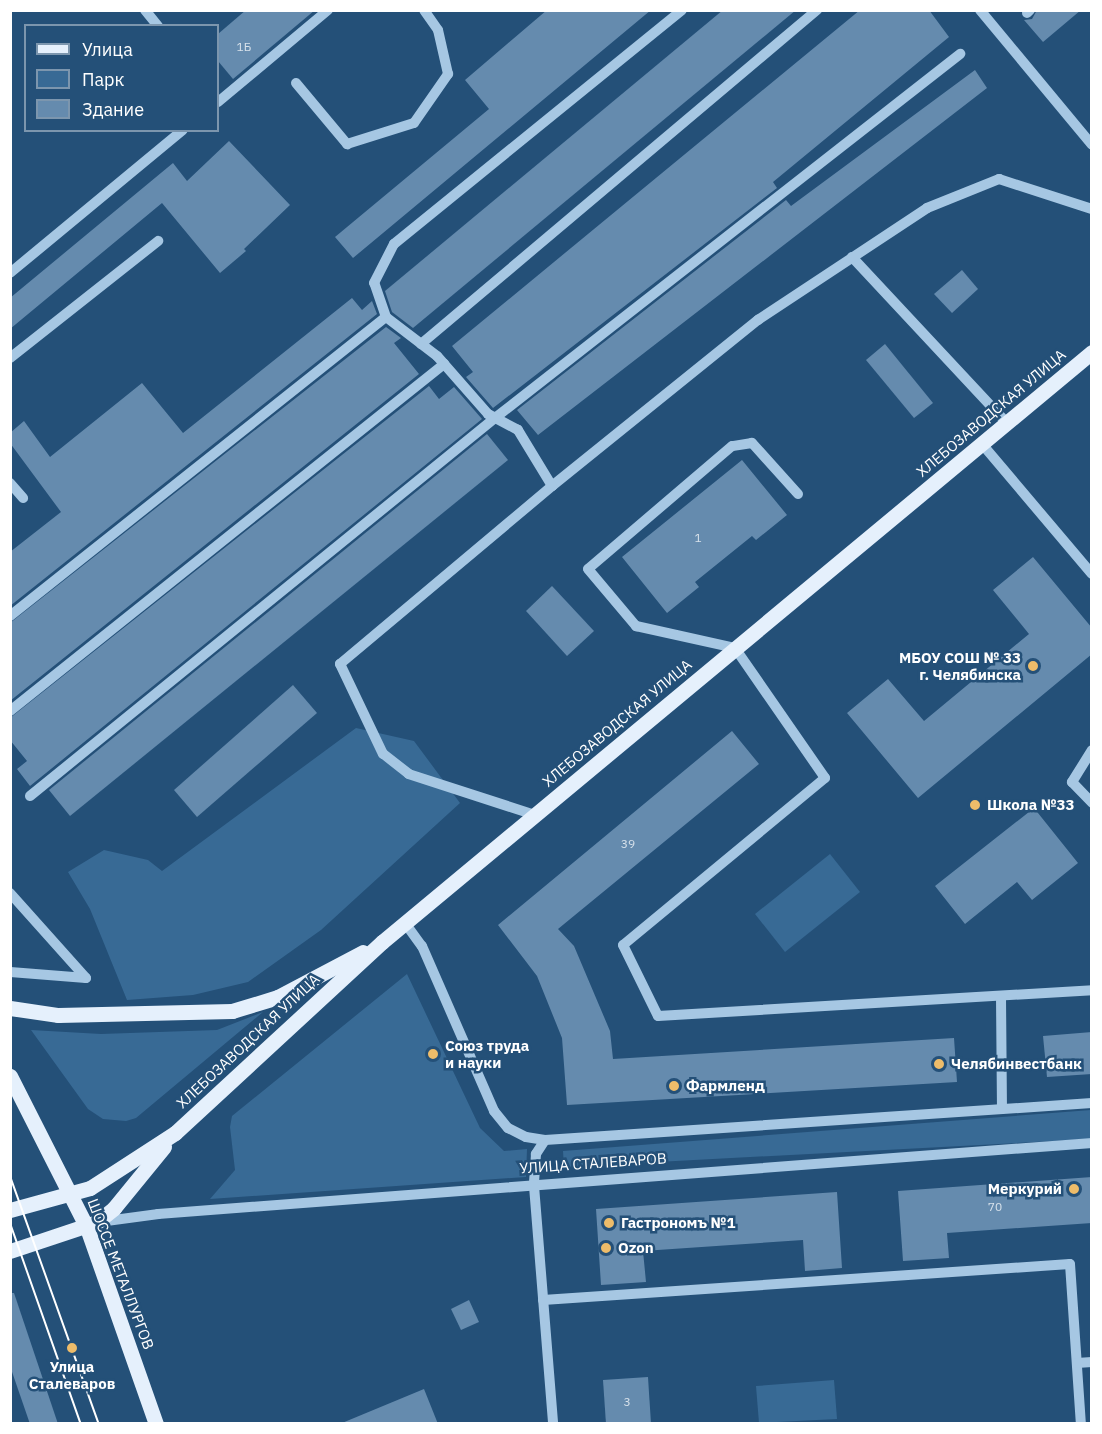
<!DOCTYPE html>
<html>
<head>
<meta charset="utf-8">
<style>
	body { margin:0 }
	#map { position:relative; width:1102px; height:1434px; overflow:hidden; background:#245078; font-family:"IBM Plex Sans",sans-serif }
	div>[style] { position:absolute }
	.green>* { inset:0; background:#386a95 }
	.building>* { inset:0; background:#658bae }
	.minor>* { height:10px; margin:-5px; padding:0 5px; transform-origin:5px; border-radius:5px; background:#a6c7e3 }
	.major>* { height:15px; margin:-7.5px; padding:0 7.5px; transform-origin:7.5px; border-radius:7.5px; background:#e5f0fc }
	.tram>* { height:1.5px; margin:-0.75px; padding:0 0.75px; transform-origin:0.75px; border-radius:0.75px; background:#fff }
	.dots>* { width:16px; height:16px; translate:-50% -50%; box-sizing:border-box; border:3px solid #245078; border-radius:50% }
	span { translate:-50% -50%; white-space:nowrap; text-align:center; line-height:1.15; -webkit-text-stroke:5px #245078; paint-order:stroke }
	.number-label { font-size:12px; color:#d8e2eb }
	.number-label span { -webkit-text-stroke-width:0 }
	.street-label { font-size:15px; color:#fff }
	.poi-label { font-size:15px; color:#fff; font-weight:700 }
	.right { translate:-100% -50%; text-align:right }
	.left { translate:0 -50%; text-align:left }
	.frame { position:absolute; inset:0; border:12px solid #fff; pointer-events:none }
	.legend { position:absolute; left:24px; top:24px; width:195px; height:108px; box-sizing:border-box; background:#245078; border:2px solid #7c96ae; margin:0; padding:8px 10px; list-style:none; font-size:18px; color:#fff }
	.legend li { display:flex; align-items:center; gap:12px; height:30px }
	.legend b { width:30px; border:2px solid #7c96ae }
</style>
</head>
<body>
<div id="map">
	<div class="green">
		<div style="clip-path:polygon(356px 728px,414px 741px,460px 803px,321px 930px,248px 982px,193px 995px,127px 1000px,90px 909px,68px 872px,104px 850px,148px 860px,162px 871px)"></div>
		<div style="clip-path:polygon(830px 854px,860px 892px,785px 952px,755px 914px)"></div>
		<div style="clip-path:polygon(407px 974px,480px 1128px,504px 1151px,527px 1149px,526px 1177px,210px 1199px,235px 1170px,230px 1127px,232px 1116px)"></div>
		<div style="clip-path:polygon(263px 1012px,136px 1118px,126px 1121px,103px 1119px,88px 1109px,31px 1030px,101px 1034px,217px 1030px)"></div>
		<div style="clip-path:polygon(1091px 1110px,1091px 1139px,564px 1167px,563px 1151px)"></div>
		<div style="clip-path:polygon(834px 1380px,837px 1419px,759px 1423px,756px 1386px)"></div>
	</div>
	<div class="building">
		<div style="clip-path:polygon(246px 10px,315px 10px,233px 79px,218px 61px,218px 34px)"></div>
		<div style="clip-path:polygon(547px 10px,651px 10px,353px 258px,335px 237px,489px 109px,465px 80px)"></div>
		<div style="clip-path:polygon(723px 10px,796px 10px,413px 328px,392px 312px,385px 291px)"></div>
		<div style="clip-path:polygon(860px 10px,929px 10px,949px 37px,773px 182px,777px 188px,493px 408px,466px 377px,473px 372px,452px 346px)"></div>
		<div style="clip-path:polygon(1037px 10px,1081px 10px,1043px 42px,1024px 20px,1032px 19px)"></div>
		<div style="clip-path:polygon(975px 70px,987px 88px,538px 435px,517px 410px,786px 200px,791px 206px)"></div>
		<div style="clip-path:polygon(229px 141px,290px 205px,244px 249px,246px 251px,220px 273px,162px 203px,10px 329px,10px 298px,173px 163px,187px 181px)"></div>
		<div style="clip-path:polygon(962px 270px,978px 289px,952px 313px,934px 294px)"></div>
		<div style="clip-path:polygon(352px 298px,362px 310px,372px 301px,377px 314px,10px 606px,10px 552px,61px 512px,10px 443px,10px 433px,24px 421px,50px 457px,142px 383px,183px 433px)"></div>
		<div style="clip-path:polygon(386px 327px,401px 338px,394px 343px,419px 374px,10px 701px,10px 623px)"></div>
		<div style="clip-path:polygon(885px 344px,933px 403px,914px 418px,866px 360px)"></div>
		<div style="clip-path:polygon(429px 386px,439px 399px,454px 387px,482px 419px,30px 786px,17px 769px,27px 761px,10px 740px,10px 718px)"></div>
		<div style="clip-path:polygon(487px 434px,508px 460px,70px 816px,49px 790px)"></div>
		<div style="clip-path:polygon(742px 460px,787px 515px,756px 540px,752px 536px,695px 582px,699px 587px,667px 613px,622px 557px)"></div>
		<div style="clip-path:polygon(1033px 557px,1092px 628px,1092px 654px,918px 798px,847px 713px,888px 679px,924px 721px,1029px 634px,993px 590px)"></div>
		<div style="clip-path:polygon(552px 586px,594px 631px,567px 656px,526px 611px)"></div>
		<div style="clip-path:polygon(293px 685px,317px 713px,197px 817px,174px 790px)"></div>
		<div style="clip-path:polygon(732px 731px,759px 764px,558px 929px,574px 946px,610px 1031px,613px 1059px,954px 1038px,957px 1082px,567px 1105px,562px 1038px,537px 976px,498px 925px)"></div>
		<div style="clip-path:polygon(1034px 808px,1078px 863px,1032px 900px,1017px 882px,965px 924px,935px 886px)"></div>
		<div style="clip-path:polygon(1092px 1032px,1092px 1074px,1047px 1077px,1043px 1036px)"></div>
		<div style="clip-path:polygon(1092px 1177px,1092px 1223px,947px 1233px,949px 1258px,903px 1261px,898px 1191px)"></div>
		<div style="clip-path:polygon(837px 1192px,842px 1268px,805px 1271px,803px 1240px,643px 1251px,646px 1282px,601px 1285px,596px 1209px)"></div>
		<div style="clip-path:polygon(10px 1293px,14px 1293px,58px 1424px,30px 1424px,10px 1366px)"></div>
		<div style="clip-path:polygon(469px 1300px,479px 1322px,461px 1330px,451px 1309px)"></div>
		<div style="clip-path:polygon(648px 1377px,651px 1424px,606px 1424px,603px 1380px)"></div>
		<div style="clip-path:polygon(424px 1389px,438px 1424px,342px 1424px,342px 1423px)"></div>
	</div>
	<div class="minor">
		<div style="left:145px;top:10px;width:21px;rotate:51deg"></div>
		<div style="left:980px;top:10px;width:175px;rotate:50.3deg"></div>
		<div style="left:1027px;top:13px;width:4px;rotate:-45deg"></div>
		<div style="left:296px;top:83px;width:80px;rotate:50.1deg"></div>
		<div style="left:347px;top:144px;width:70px;rotate:-17.4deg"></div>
		<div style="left:414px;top:123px;width:60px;rotate:-55.2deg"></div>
		<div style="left:448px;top:74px;width:45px;rotate:-102.8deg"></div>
		<div style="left:438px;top:30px;width:24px;rotate:-125deg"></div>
		<div style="left:218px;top:102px;width:143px;rotate:-39.9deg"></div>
		<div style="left:852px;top:257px;width:227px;rotate:47deg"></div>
		<div style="left:10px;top:273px;width:224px;rotate:-39.6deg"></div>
		<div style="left:421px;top:344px;width:518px;rotate:-40.15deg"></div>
		<div style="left:10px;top:358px;width:189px;rotate:-38.3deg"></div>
		<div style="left:982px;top:444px;width:170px;rotate:49.8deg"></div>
		<div style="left:10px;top:483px;width:20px;rotate:49deg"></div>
		<div style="left:552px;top:486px;width:265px;rotate:-38.9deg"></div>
		<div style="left:758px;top:320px;width:203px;rotate:-33.5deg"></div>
		<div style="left:927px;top:208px;width:78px;rotate:-21.9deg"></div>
		<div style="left:999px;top:179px;width:98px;rotate:17.9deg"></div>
		<div style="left:798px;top:494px;width:69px;rotate:-132deg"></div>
		<div style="left:752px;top:443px;width:20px;rotate:171deg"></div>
		<div style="left:732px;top:446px;width:189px;rotate:139.5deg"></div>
		<div style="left:588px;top:569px;width:75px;rotate:49.9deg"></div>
		<div style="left:636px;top:626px;width:101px;rotate:12.5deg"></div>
		<div style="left:735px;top:648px;width:158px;rotate:55.3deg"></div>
		<div style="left:825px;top:778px;width:262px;rotate:140.4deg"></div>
		<div style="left:623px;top:945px;width:79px;rotate:63.8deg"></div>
		<div style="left:658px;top:1016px;width:435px;rotate:-3.4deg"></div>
		<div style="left:10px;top:616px;width:480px;rotate:-38.5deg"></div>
		<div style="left:10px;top:711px;width:556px;rotate:-38.64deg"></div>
		<div style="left:1092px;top:750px;width:38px;rotate:122deg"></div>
		<div style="left:1072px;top:782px;width:29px;rotate:46deg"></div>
		<div style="left:30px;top:796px;width:599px;rotate:-39.11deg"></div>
		<div style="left:495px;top:418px;width:591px;rotate:-38.05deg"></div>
		<div style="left:535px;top:815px;width:133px;rotate:-162deg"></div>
		<div style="left:409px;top:774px;width:33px;rotate:-142deg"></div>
		<div style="left:383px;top:754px;width:100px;rotate:-115.5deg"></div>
		<div style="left:340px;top:664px;width:277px;rotate:-40deg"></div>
		<div style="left:552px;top:486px;width:66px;rotate:-121.3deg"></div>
		<div style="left:518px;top:430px;width:34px;rotate:-152deg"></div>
		<div style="left:488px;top:414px;width:77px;rotate:-131.3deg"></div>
		<div style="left:437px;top:356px;width:64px;rotate:-142.6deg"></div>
		<div style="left:386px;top:317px;width:36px;rotate:-109deg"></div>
		<div style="left:374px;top:283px;width:44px;rotate:-62.9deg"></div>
		<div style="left:394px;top:244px;width:371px;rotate:-39.1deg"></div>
		<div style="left:10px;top:893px;width:114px;rotate:48.2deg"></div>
		<div style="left:86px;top:978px;width:76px;rotate:-175.5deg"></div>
		<div style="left:405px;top:923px;width:29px;rotate:54deg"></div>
		<div style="left:422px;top:946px;width:180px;rotate:66.4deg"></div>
		<div style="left:494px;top:1111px;width:22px;rotate:51deg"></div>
		<div style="left:508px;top:1128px;width:20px;rotate:27deg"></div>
		<div style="left:526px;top:1137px;width:19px;rotate:9deg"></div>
		<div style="left:545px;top:1140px;width:548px;rotate:-3.87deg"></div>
		<div style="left:1001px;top:997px;width:112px;rotate:89.5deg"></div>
		<div style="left:545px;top:1140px;width:17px;rotate:123deg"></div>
		<div style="left:536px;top:1154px;width:32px;rotate:94deg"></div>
		<div style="left:534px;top:1186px;width:239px;rotate:85.4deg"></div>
		<div style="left:99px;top:1222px;width:60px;rotate:-7.7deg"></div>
		<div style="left:158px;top:1214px;width:937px;rotate:-4.35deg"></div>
		<div style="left:543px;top:1300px;width:528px;rotate:-3.91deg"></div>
		<div style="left:1070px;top:1264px;width:160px;rotate:86.1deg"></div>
		<div style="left:1077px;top:1363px;width:15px;rotate:-4deg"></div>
	</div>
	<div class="major">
		<div style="left:10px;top:1008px;width:49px;rotate:8.3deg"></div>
		<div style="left:58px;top:1015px;width:174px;rotate:-1.3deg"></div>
		<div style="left:232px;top:1011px;width:48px;rotate:-16.9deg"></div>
		<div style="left:278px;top:997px;width:96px;rotate:-27.9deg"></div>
		<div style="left:10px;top:1076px;width:170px;rotate:63.1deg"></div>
		<div style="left:87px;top:1228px;width:208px;rotate:70.6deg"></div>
		<div style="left:10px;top:1210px;width:83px;rotate:-15.4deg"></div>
		<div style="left:90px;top:1188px;width:101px;rotate:-32.9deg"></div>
		<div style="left:175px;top:1133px;width:282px;rotate:-42.7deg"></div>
		<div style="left:382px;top:942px;width:923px;rotate:-39.73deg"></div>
		<div style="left:10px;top:1251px;width:92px;rotate:-18.4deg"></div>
		<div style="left:97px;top:1222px;width:22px;rotate:-39deg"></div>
		<div style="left:114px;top:1208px;width:79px;rotate:-50.7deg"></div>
	</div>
	<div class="tram">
		<div style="left:10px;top:1175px;width:264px;rotate:70.3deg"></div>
		<div style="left:10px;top:1222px;width:214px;rotate:70.6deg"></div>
	</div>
	<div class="dots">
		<div style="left:1033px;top:666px;background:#edbc6a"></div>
		<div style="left:975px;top:805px;background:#edbc6a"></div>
		<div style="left:433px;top:1054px;background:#edbc6a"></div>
		<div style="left:939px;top:1064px;background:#edbc6a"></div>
		<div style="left:674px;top:1086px;background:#edbc6a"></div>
		<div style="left:1074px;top:1189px;background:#edbc6a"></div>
		<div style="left:609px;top:1223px;background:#edbc6a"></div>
		<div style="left:606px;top:1248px;background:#edbc6a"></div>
		<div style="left:72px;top:1348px;background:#edbc6a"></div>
	</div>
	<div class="number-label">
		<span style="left:244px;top:47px">1Б</span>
		<span style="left:698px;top:538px">1</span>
		<span style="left:628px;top:844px">39</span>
		<span style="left:995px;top:1207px">70</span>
		<span style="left:627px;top:1402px">3</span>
	</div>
	<div class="street-label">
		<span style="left:991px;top:413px;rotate:-40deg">ХЛЕБОЗАВОДСКАЯ УЛИЦА</span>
		<span style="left:617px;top:723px;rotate:-40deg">ХЛЕБОЗАВОДСКАЯ УЛИЦА</span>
		<span style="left:248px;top:1041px;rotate:-43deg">ХЛЕБОЗАВОДСКАЯ УЛИЦА</span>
		<span style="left:593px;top:1163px;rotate:-4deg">УЛИЦА СТАЛЕВАРОВ</span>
		<span style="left:121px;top:1274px;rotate:69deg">ШОССЕ МЕТАЛЛУРГОВ</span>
	</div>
	<div class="poi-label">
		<span class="right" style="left:1021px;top:666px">МБОУ СОШ № 33<br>г. Челябинска</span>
		<span class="left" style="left:987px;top:805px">Школа №33</span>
		<span class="left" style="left:445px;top:1054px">Союз труда<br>и науки</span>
		<span class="left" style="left:951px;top:1064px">Челябинвестбанк</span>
		<span class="left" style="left:686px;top:1086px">Фармленд</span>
		<span class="right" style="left:1062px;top:1189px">Меркурий</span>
		<span class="left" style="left:621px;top:1223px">Гастрономъ №1</span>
		<span class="left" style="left:618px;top:1248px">Ozon</span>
		<span style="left:72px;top:1375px">Улица<br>Сталеваров</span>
	</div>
	<div class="frame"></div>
	<ul class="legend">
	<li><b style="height:8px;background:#e5f0fc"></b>Улица</li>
	<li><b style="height:16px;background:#386a95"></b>Парк</li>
	<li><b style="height:16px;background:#658bae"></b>Здание</li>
	</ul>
</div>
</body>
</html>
